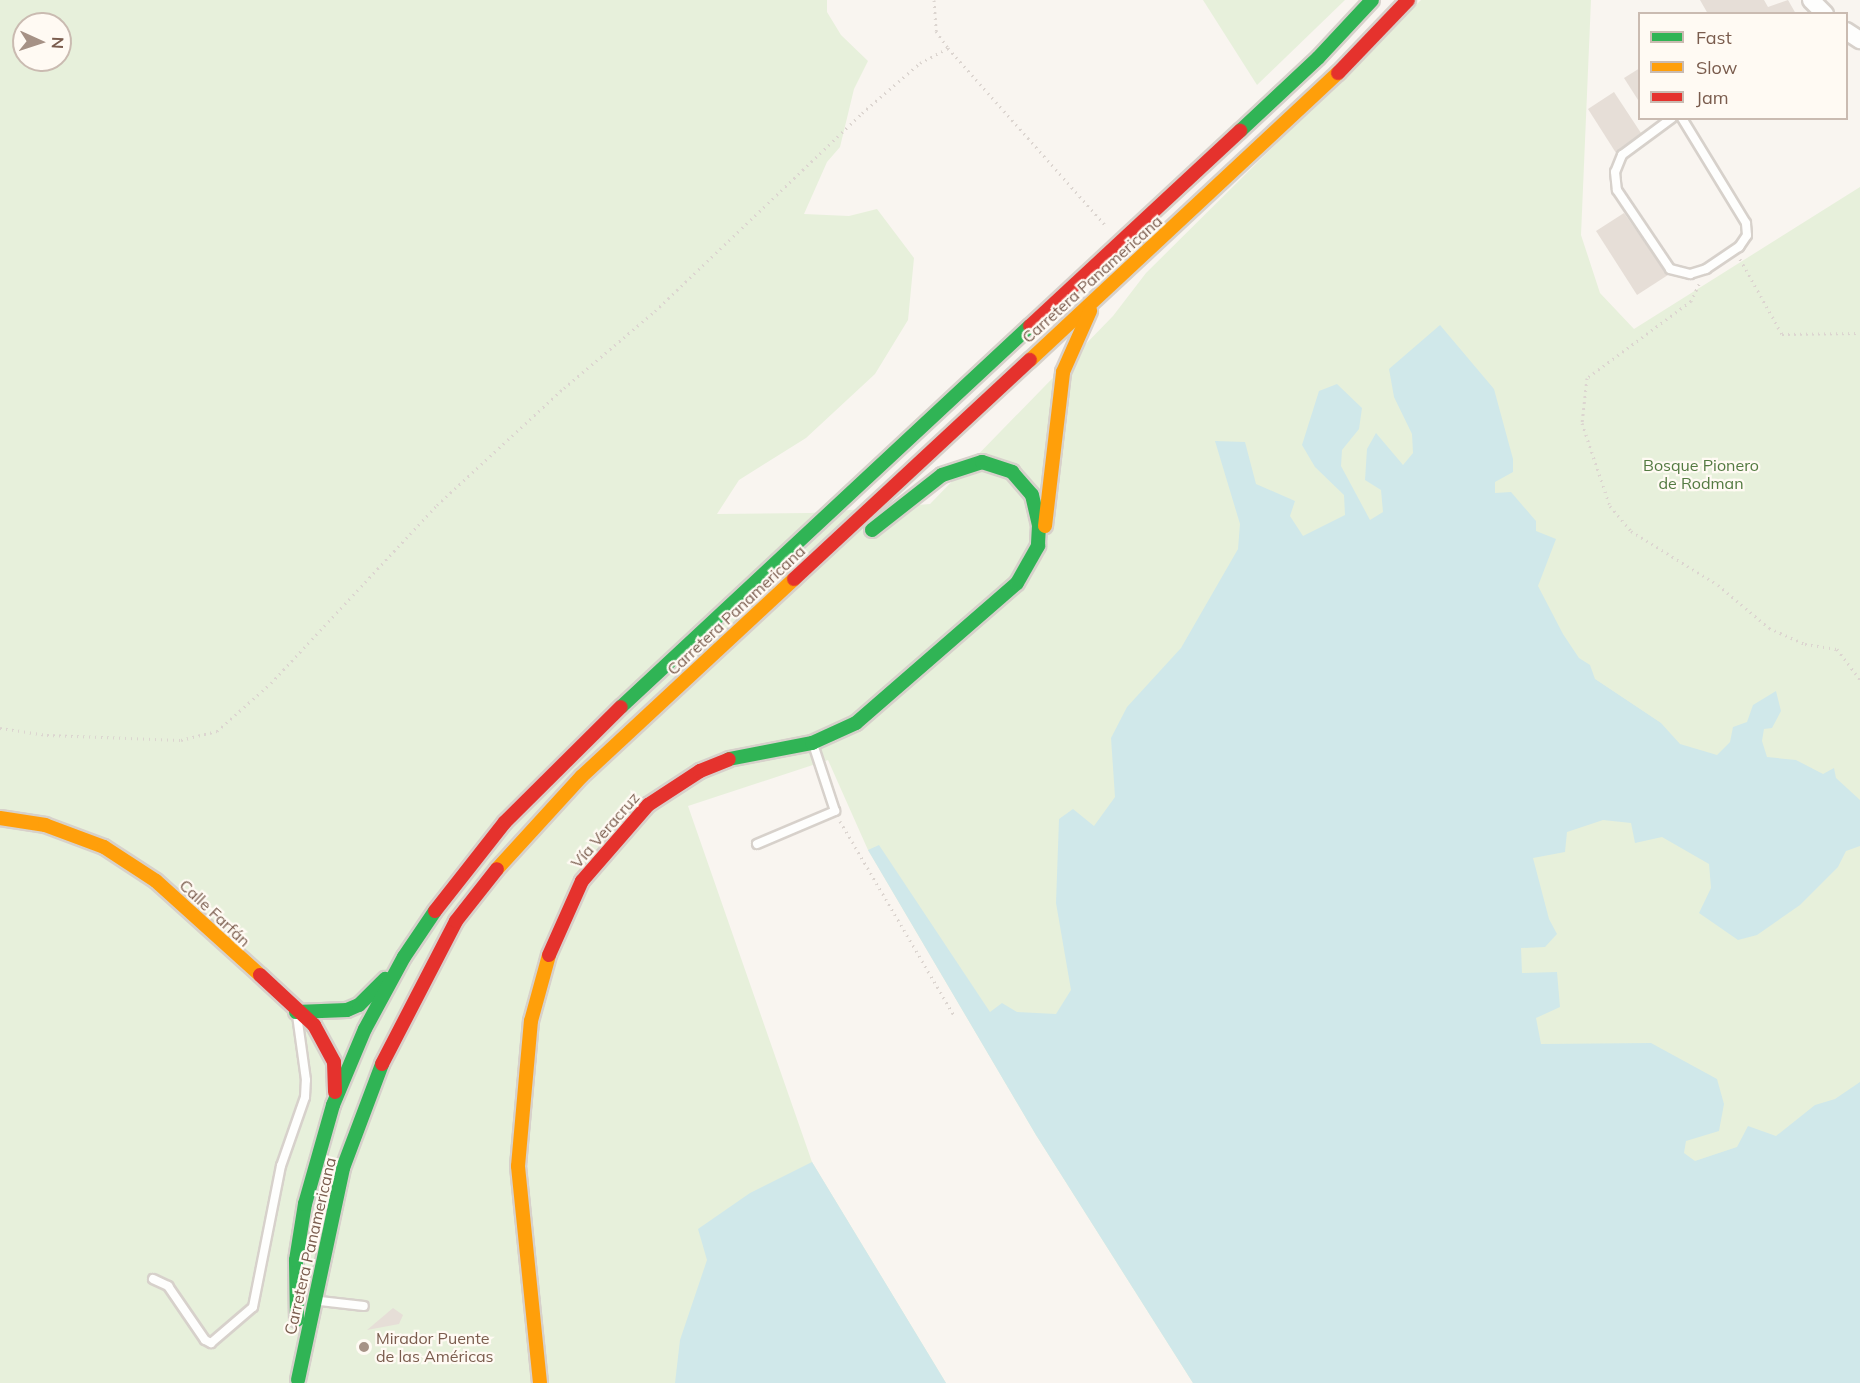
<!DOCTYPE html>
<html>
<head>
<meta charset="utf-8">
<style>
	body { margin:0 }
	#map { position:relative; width:1860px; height:1383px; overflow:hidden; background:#f9f5f0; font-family:Mulish,sans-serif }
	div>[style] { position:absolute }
	.green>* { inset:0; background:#e7f0db }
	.water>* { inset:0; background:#d0e8ea }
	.building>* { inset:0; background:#e6ded7 }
	.path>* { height:3px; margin-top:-1.5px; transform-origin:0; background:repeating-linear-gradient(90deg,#dcd5d0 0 1.5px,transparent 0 6px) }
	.roads { filter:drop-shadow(2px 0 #d7d1cb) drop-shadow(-2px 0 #d7d1cb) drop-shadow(0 2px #d7d1cb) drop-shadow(0 -2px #d7d1cb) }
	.lane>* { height:8px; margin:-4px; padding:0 4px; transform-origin:4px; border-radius:4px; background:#fefefd }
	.street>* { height:16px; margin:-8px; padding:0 8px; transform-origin:8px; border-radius:8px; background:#fefefd }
	.fast>* { height:14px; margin:-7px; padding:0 7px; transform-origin:7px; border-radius:7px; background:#30b455 }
	.slow>* { height:14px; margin:-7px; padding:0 7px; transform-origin:7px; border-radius:7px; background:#ff9f0a }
	.jam>* { height:14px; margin:-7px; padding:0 7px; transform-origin:7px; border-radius:7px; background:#e5322d }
	.dots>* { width:16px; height:16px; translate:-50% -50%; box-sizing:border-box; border:3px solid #fffaf3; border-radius:50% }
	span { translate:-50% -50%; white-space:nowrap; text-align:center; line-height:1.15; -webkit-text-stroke:4.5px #fffaf3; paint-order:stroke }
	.street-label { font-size:16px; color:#7a5c4d }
	.park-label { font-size:16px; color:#537a41 }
	.poi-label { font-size:16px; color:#7a5c4d }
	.left { translate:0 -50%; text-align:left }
	.legend { position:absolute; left:1638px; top:12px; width:210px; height:108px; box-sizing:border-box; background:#fffaf3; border:2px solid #cabbb1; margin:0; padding:8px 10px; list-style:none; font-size:18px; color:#7a5c4d }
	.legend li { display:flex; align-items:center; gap:12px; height:30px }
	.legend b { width:30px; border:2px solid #cabbb1 }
	.north { position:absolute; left:12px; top:12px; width:60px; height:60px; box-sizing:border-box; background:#fffaf3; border:2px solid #cabbb1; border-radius:50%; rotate:93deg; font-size:16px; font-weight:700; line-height:24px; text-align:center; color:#7a5c4d }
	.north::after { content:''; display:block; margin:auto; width:21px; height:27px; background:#a69286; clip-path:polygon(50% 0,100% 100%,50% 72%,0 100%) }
</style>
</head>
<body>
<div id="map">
	<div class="green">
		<div style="clip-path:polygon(evenodd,0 0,827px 0,827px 12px,841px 35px,868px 61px,854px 89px,840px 147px,827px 162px,804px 214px,849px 216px,877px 209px,914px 258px,908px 320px,875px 374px,806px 438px,739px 480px,717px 514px,810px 513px,930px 504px,1113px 316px,1146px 273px,1421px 0,1591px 0,1581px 235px,1600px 293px,1634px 329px,1860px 187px,1860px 1383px,1193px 1383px,1036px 1135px,868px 850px,828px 760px,688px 806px,812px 1162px,946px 1383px,0 1383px,0 0,24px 24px,60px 24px,60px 60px,24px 60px,24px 24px)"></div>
		<div style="clip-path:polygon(1203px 0,1345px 0,1257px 85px)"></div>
	</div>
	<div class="water">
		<div style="clip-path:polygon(1440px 325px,1494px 389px,1513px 459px,1513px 472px,1495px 482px,1495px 493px,1511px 492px,1536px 521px,1536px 531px,1556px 539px,1538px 586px,1563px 634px,1579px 658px,1590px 665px,1595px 679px,1661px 723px,1680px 744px,1717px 755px,1730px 742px,1733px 727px,1747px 722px,1753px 705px,1776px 691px,1781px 711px,1772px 728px,1764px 729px,1762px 741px,1767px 757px,1796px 760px,1823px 774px,1834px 768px,1836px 778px,1860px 800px,1860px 846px,1846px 851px,1838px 867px,1800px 905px,1757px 935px,1738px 940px,1699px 913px,1711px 888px,1709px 864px,1662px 837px,1635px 843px,1631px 823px,1603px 820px,1567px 832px,1565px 852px,1533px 858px,1549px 919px,1557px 934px,1545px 947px,1521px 948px,1522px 973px,1557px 972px,1560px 1007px,1536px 1018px,1541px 1044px,1651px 1043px,1717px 1079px,1724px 1104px,1719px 1131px,1686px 1141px,1684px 1153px,1695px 1161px,1737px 1147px,1748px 1126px,1776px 1136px,1815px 1105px,1835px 1099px,1860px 1082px,1860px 1383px,1193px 1383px,1036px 1135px,868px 850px,879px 845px,990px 1012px,1002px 1003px,1017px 1012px,1056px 1014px,1071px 990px,1056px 903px,1059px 819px,1073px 809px,1094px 826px,1115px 797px,1111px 738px,1127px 707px,1181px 648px,1238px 549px,1240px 524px,1215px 441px,1245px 442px,1256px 484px,1295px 501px,1290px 516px,1303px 536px,1345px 515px,1344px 495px,1315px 467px,1302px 445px,1319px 391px,1337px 384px,1362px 408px,1359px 429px,1342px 450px,1341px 466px,1370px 520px,1383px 512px,1381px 490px,1365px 480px,1367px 449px,1376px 433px,1403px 465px,1413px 453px,1412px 434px,1394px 397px,1389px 369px)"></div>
		<div style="clip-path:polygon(812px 1162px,946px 1383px,675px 1383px,680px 1340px,707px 1260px,698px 1229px,750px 1193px)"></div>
	</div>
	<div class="building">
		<div style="clip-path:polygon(1700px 0,1764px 0,1768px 7px,1788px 0,1796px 14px,1708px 14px)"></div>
		<div style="clip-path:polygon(1640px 68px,1640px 103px,1624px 78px)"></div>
		<div style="clip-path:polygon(1614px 92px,1641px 133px,1616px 153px,1588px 109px)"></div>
		<div style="clip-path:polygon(1624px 213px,1668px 275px,1637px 295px,1596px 231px)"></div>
		<div style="clip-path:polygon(393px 1308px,403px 1315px,399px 1324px,367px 1330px)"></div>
	</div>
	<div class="path">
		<div style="left:934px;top:0;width:31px;rotate:86deg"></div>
		<div style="left:936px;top:31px;width:21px;rotate:55deg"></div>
		<div style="left:948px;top:48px;width:237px;rotate:48.4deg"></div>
		<div style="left:1740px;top:259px;width:86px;rotate:60.8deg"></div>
		<div style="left:1782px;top:334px;width:78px;rotate:-0.7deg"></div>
		<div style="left:1699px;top:284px;width:19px;rotate:115deg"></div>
		<div style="left:1691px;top:301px;width:129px;rotate:143.5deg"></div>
		<div style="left:1587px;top:378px;width:45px;rotate:96.3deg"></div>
		<div style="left:1582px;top:423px;width:88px;rotate:71.4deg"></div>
		<div style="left:1610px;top:506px;width:33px;rotate:50deg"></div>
		<div style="left:1631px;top:531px;width:102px;rotate:31.8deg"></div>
		<div style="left:1718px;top:585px;width:67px;rotate:40.1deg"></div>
		<div style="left:1769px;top:628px;width:39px;rotate:24deg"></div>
		<div style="left:1805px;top:644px;width:32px;rotate:9deg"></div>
		<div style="left:1837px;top:649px;width:38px;rotate:53deg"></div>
		<div style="left:0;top:728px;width:48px;rotate:8.5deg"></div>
		<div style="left:47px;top:735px;width:134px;rotate:2.1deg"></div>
		<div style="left:181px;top:740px;width:37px;rotate:-14deg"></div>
		<div style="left:217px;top:731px;width:72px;rotate:-41.6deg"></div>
		<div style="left:271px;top:683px;width:243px;rotate:-47deg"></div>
		<div style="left:437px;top:505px;width:173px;rotate:-42.7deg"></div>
		<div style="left:564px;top:388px;width:119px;rotate:-40.2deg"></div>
		<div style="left:655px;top:311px;width:286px;rotate:-43.7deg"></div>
		<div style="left:862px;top:113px;width:77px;rotate:-40.8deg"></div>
		<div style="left:920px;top:63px;width:32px;rotate:-28deg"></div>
		<div style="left:840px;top:821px;width:227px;rotate:59.6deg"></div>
	</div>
	<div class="roads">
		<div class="lane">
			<div style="left:1672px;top:118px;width:62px;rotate:143.5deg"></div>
			<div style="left:1622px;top:155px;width:18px;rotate:112deg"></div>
			<div style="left:1615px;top:172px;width:18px;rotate:84deg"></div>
			<div style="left:1617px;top:190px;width:95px;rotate:56.1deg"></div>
			<div style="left:1670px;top:269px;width:21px;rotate:14deg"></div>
			<div style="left:1690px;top:274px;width:17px;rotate:-17deg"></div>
			<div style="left:1706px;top:269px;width:40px;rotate:-34deg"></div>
			<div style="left:1739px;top:247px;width:14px;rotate:-56deg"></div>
			<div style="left:1747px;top:235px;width:12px;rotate:-95deg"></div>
			<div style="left:1746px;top:223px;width:123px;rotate:-121.4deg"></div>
			<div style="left:757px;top:844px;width:85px;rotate:-22.9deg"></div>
			<div style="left:835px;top:811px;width:71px;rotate:-108.2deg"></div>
			<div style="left:153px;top:1279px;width:17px;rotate:25deg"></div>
			<div style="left:168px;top:1286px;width:65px;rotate:55.6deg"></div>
			<div style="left:205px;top:1340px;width:7px;rotate:27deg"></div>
			<div style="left:211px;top:1343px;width:55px;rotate:-40.6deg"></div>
			<div style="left:253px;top:1307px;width:144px;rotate:-78.8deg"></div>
			<div style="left:281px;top:1166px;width:73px;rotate:-70.8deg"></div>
			<div style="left:305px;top:1097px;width:17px;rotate:-87deg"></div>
			<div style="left:306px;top:1080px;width:66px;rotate:-97.9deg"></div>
			<div style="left:320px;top:1301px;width:44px;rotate:6.5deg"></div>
		</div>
		<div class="street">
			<div style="left:1811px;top:0;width:20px;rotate:45deg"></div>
			<div style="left:1846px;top:31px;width:17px;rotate:33deg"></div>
		</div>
		<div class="fast">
			<div style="left:1240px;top:131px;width:107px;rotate:-43.1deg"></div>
			<div style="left:1318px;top:58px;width:79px;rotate:-47deg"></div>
			<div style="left:872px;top:530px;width:89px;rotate:-38.2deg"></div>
			<div style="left:942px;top:475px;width:42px;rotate:-18deg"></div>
			<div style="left:982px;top:462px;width:32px;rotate:18deg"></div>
			<div style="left:1012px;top:472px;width:30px;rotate:49deg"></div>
			<div style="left:1032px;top:495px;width:31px;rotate:77deg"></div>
			<div style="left:1039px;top:525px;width:21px;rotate:93deg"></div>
			<div style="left:621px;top:707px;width:559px;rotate:-42.97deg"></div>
			<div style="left:729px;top:759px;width:85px;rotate:-10.9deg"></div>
			<div style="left:812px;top:743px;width:48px;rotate:-24.4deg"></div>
			<div style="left:856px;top:723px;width:213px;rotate:-41deg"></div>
			<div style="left:1017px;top:583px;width:43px;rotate:-60.4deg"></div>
			<div style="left:296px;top:1012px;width:51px;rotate:-2.2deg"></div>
			<div style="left:347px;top:1010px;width:13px;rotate:-23deg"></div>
			<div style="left:359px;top:1005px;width:37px;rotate:-45deg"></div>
			<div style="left:297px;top:1320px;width:60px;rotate:-91deg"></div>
			<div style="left:296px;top:1260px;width:57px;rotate:-80.9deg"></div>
			<div style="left:305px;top:1204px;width:103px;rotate:-74.2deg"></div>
			<div style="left:333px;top:1105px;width:82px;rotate:-67.2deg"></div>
			<div style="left:365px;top:1029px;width:82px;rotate:-61.6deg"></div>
			<div style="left:404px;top:957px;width:55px;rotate:-56deg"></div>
			<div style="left:298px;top:1380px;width:217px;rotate:-78deg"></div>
			<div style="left:343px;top:1168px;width:111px;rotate:-69.4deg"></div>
		</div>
		<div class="slow">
			<div style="left:1030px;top:360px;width:421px;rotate:-43deg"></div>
			<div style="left:1045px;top:526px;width:155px;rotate:-83.3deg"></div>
			<div style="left:1063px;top:372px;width:67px;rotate:-66.1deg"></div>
			<div style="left:0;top:818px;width:46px;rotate:8.8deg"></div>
			<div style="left:45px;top:825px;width:63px;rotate:20.4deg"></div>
			<div style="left:104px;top:847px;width:62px;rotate:33.2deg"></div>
			<div style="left:156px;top:881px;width:140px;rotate:42.1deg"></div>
			<div style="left:497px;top:869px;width:126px;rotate:-47.6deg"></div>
			<div style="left:582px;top:776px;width:289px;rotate:-42.9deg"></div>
			<div style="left:540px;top:1383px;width:218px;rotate:-95.8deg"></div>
			<div style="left:518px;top:1166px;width:146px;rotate:-84.9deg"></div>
			<div style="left:531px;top:1021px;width:68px;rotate:-74.7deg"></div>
		</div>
		<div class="jam">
			<div style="left:1338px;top:73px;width:101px;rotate:-46.2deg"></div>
			<div style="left:1030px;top:326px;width:287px;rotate:-42.9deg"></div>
			<div style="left:794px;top:579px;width:322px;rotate:-42.9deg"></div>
			<div style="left:435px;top:911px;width:113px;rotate:-51.8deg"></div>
			<div style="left:505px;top:822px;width:163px;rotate:-44.8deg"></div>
			<div style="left:549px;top:955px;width:81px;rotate:-66deg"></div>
			<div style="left:582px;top:881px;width:101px;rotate:-49deg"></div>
			<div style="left:648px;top:805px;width:62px;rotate:-33.2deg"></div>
			<div style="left:700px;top:771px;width:31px;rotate:-22deg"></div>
			<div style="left:260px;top:975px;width:74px;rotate:42.8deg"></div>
			<div style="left:314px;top:1025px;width:42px;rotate:61.6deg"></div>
			<div style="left:334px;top:1062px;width:30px;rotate:88deg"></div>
			<div style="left:382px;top:1064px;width:161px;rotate:-62.6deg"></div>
			<div style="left:456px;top:921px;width:66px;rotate:-51.7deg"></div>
		</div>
	</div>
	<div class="dots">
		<div style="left:364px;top:1347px;background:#a69286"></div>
	</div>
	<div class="street-label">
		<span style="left:1092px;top:279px;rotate:-42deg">Carretera Panamericana</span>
		<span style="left:736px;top:610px;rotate:-43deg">Carretera Panamericana</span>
		<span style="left:605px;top:830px;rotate:-49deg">Vía Veracruz</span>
		<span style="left:215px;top:913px;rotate:43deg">Calle Farfán</span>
		<span style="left:310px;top:1246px;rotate:-77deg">Carretera Panamericana</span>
	</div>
	<div class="park-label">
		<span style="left:1701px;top:474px">Bosque Pionero<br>de Rodman</span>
	</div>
	<div class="poi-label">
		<span class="left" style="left:376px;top:1347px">Mirador Puente<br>de las Américas</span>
	</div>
	<ul class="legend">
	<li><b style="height:8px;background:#30b455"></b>Fast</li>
	<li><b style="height:8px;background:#ff9f0a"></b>Slow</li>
	<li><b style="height:8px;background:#e5322d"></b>Jam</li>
	</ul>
	<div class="north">N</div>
</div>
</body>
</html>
